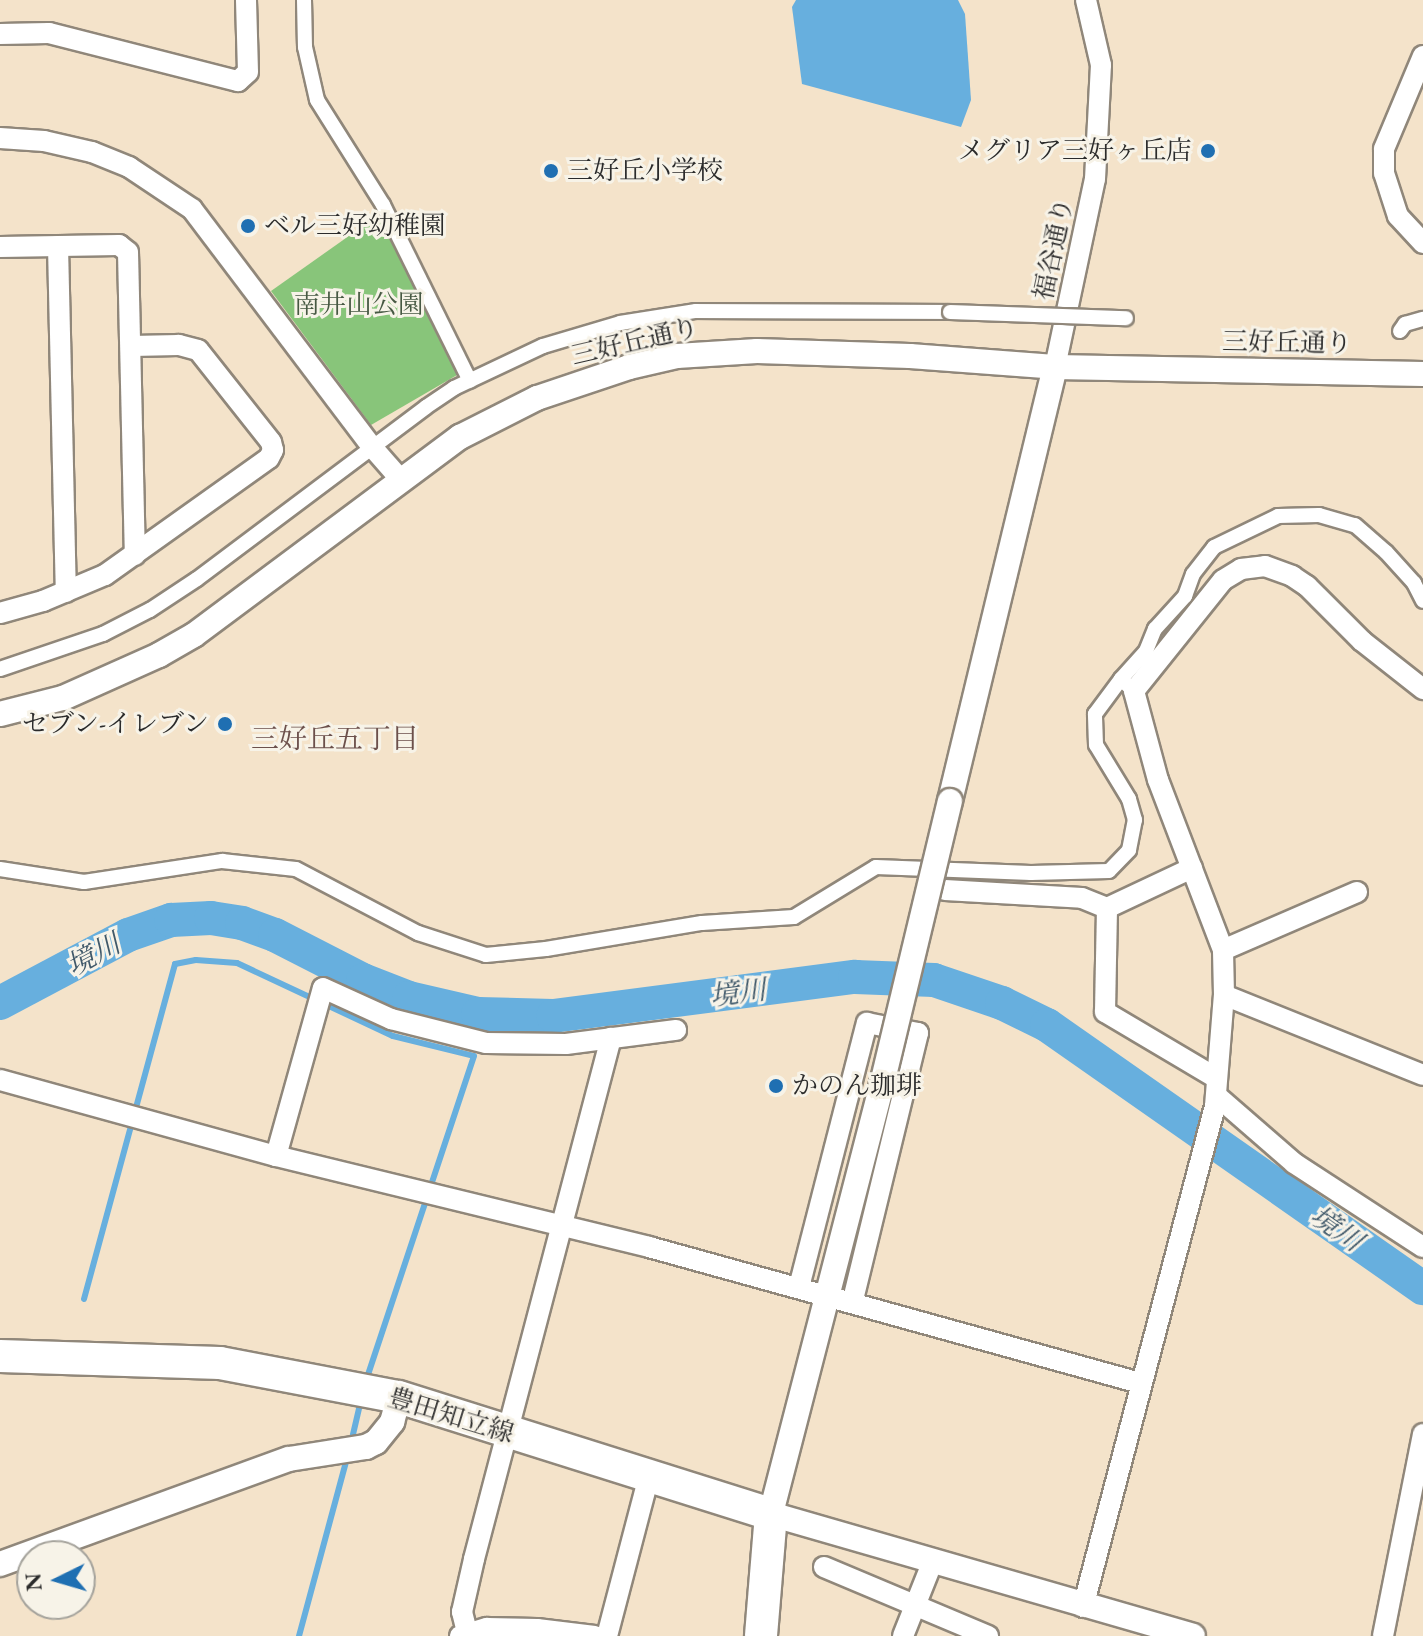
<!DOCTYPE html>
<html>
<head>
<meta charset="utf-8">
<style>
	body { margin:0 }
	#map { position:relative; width:1423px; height:1636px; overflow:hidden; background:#f4e3ca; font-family:"EB Garamond","Noto Serif JP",serif }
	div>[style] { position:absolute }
	.green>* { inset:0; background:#88c57a }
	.water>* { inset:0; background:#67afde }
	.stream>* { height:6px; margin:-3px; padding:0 3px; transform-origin:3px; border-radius:3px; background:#67afde }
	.river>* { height:34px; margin:-17px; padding:0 17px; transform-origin:17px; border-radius:17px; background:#67afde }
	.roads { filter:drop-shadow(2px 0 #90877a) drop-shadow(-2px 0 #90877a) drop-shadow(0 2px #90877a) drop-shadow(0 -2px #90877a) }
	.pedestrian>* { height:14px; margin:-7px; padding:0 7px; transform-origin:7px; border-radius:7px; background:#fff }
	.minor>* { height:20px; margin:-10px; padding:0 10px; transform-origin:10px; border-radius:10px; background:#fff }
	.tertiary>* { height:24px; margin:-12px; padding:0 12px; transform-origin:12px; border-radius:12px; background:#fff }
	.primary>* { height:32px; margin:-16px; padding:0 16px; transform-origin:16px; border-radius:16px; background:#fff }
	.bridges { filter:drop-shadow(2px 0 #90877a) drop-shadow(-2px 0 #90877a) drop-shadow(0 2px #90877a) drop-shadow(0 -2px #90877a) }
	.pedestrian-bridge>* { height:14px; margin:-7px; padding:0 7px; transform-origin:7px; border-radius:7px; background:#fff }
	.tertiary-bridge>* { height:24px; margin:-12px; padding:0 12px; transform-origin:12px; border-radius:12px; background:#fff }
	.dots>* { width:22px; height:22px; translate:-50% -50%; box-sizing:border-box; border:4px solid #f7f3e8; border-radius:50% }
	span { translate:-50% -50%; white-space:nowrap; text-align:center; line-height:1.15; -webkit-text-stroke:6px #f7f3e8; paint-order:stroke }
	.poi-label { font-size:26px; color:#2b2b2b }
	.right { translate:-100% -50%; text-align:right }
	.left { translate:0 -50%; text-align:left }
	.street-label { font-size:26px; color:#2b2b2b }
	.park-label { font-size:26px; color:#475943 }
	.neighbourhood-label { font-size:28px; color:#6c504b }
	.water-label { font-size:28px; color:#40596a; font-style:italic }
	.north { position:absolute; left:16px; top:1540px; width:80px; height:80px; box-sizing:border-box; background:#f7f3e8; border:2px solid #a5a39c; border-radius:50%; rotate:265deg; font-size:22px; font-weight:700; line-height:32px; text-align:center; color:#2b2b2b }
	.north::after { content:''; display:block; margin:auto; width:28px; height:36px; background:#1f6fb2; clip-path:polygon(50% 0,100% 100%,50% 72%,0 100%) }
</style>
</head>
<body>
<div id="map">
	<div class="green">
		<div style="clip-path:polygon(380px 214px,464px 371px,371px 425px,271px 291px)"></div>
	</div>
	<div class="water">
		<div style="clip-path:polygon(796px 0,958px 0,965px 14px,971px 100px,961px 127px,802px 84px,792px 7px)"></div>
	</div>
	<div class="stream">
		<div style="left:84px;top:1299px;width:347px;rotate:-74.8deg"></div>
		<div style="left:175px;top:964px;width:21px;rotate:-11deg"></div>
		<div style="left:196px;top:960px;width:41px;rotate:4.2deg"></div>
		<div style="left:237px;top:963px;width:172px;rotate:25.1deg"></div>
		<div style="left:393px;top:1036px;width:83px;rotate:13.9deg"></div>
		<div style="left:474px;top:1056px;width:342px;rotate:108.4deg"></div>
		<div style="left:351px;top:1443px;width:44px;rotate:-76.9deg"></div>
		<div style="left:299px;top:1636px;width:184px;rotate:-74.9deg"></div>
	</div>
	<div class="river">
		<div style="left:0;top:1003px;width:145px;rotate:-28deg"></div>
		<div style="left:128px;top:935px;width:46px;rotate:-19.2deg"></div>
		<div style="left:171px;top:920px;width:40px;rotate:-2.9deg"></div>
		<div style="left:211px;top:918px;width:31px;rotate:9deg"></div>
		<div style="left:242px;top:923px;width:35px;rotate:20deg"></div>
		<div style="left:275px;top:935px;width:99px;rotate:27.1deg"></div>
		<div style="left:363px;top:980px;width:49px;rotate:21.4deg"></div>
		<div style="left:409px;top:998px;width:71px;rotate:13.1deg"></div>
		<div style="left:478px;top:1014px;width:75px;rotate:1.5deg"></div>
		<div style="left:553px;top:1016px;width:305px;rotate:-7.4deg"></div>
		<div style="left:855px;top:977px;width:79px;rotate:2.2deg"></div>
		<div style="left:934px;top:980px;width:72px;rotate:18.7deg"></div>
		<div style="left:1002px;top:1003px;width:50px;rotate:26.1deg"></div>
		<div style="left:1047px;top:1025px;width:459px;rotate:35deg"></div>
	</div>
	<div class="roads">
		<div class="pedestrian">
			<div style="left:304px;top:0;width:47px;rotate:88.8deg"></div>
			<div style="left:305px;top:47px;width:54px;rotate:77.2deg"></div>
			<div style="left:317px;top:100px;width:124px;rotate:57.8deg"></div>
			<div style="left:383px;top:205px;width:196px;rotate:63.7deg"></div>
			<div style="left:1400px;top:331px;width:9px;rotate:-54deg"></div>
			<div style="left:1405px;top:324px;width:19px;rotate:-16deg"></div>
			<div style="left:0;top:669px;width:109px;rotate:-18.8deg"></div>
			<div style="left:103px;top:634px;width:53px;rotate:-27.1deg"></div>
			<div style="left:150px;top:610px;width:56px;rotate:-33.4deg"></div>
			<div style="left:197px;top:579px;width:286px;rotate:-36.9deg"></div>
			<div style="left:426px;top:407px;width:34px;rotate:-34deg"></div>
			<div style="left:454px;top:388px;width:98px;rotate:-25.3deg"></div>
			<div style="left:543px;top:346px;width:80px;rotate:-16.6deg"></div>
			<div style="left:620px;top:323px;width:77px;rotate:-9deg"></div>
			<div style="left:696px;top:311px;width:254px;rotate:0.2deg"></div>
			<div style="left:1121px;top:679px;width:38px;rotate:-48deg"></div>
			<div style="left:1146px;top:651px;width:24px;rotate:-68deg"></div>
			<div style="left:1155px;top:629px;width:45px;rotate:-47.7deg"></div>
			<div style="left:1185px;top:596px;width:23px;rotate:-70deg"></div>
			<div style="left:1193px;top:574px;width:34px;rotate:-52deg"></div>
			<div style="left:1214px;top:547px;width:71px;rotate:-25.8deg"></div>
			<div style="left:1278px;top:516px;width:41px;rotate:-1.4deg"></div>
			<div style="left:1319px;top:515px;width:37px;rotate:16deg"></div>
			<div style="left:1355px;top:525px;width:41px;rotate:41.1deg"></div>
			<div style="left:1386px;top:552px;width:42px;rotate:47.9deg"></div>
			<div style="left:1414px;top:583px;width:20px;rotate:63deg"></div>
			<div style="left:0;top:869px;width:85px;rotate:8.8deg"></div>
			<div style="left:84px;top:882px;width:140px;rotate:-8.7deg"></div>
			<div style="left:222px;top:861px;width:74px;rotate:6.2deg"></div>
			<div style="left:296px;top:869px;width:138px;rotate:27.7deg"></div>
			<div style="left:418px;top:933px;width:71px;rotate:17.9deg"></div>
			<div style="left:486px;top:955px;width:60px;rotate:-5.7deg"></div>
			<div style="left:546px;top:949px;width:158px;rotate:-9.5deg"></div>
			<div style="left:702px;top:923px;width:92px;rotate:-3.7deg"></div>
			<div style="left:794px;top:917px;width:96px;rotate:-31.4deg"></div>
			<div style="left:876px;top:867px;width:155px;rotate:2.2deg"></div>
			<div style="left:1031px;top:873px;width:78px;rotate:-1.5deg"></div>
			<div style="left:1109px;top:871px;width:29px;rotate:-46deg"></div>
			<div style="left:1129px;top:850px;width:31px;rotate:-79deg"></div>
			<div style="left:1135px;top:820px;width:22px;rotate:-106deg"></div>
			<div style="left:1129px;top:799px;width:63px;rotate:-121.4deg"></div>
			<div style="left:1096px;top:745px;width:31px;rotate:-92deg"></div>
			<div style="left:1095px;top:714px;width:44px;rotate:-53.4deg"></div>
			<div style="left:1121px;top:679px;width:18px;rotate:43deg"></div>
		</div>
		<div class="minor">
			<div style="left:0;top:34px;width:49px;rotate:-1.2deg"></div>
			<div style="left:49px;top:33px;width:195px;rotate:14.3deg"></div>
			<div style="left:238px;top:81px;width:13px;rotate:-42deg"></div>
			<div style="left:248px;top:72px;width:72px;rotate:-91.6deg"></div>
			<div style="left:1423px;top:56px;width:101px;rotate:112.8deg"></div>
			<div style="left:1384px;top:149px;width:24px;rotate:90deg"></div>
			<div style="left:1384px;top:173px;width:45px;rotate:72deg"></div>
			<div style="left:1398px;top:216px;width:37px;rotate:47deg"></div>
			<div style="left:0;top:138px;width:44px;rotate:3.9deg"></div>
			<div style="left:44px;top:141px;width:49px;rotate:12.9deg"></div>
			<div style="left:92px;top:152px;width:40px;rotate:22deg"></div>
			<div style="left:129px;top:167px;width:76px;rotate:33.7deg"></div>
			<div style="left:192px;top:209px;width:300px;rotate:52.9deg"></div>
			<div style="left:373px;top:448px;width:44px;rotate:48.7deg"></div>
			<div style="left:58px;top:246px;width:346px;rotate:88.7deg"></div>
			<div style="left:0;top:247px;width:119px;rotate:-1deg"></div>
			<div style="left:119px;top:245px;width:11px;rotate:38deg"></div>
			<div style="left:128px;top:252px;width:303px;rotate:88.7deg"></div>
			<div style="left:1055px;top:367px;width:192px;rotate:-78deg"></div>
			<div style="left:1095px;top:179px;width:114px;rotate:-87deg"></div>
			<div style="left:1101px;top:65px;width:67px;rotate:-103deg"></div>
			<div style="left:0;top:613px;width:45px;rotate:-15.6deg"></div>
			<div style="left:43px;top:601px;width:67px;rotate:-22.8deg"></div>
			<div style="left:105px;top:575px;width:201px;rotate:-35.5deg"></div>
			<div style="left:269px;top:458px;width:9px;rotate:-63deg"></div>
			<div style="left:273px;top:450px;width:8px;rotate:-104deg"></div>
			<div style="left:271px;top:442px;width:117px;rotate:-128.4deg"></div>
			<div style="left:198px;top:350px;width:20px;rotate:-165deg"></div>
			<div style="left:179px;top:345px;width:47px;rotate:178.8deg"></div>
			<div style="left:945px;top:890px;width:137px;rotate:3.3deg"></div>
			<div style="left:1082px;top:898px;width:27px;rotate:22deg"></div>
			<div style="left:1107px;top:908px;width:94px;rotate:-25.2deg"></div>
			<div style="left:1107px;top:908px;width:104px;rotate:91.1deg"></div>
			<div style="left:1105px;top:1012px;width:129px;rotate:30.7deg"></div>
			<div style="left:1223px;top:950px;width:146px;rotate:-23.4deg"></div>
			<div style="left:1224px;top:995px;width:214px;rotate:21.9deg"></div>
			<div style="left:0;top:1080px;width:286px;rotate:15.4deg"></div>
			<div style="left:276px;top:1156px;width:384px;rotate:13.7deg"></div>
			<div style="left:649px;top:1247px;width:509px;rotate:15.48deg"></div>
			<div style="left:1217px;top:1096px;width:102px;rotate:41deg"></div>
			<div style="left:1294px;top:1163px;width:154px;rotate:33.1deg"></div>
			<div style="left:276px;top:1156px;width:174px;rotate:-74.4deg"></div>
			<div style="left:323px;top:988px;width:75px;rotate:24.5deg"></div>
			<div style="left:391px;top:1019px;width:98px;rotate:14.2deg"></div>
			<div style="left:486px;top:1043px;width:80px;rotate:0.7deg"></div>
			<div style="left:566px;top:1044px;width:111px;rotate:-7.3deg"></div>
			<div style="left:799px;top:1287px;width:273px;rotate:-75.6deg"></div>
			<div style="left:867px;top:1023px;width:52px;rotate:11.1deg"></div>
			<div style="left:918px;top:1033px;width:278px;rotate:103.7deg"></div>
			<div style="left:824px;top:1567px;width:178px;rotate:22.8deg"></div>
			<div style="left:1083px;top:1607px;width:518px;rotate:-75.24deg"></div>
			<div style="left:1215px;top:1106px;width:111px;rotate:-85.4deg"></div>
			<div style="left:1224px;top:995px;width:45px;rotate:-91.3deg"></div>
			<div style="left:1223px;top:950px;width:182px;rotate:-110.9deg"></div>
			<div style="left:1158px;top:780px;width:92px;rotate:-105.1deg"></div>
			<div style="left:1134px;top:691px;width:142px;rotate:-51.3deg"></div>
			<div style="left:1223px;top:580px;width:21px;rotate:-31deg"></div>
			<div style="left:1241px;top:569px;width:24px;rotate:-7deg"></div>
			<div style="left:1265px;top:566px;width:29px;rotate:20deg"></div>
			<div style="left:1292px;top:576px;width:18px;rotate:34deg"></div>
			<div style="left:1307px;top:586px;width:78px;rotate:45deg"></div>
			<div style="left:1362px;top:641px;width:78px;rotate:38.2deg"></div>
			<div style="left:467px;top:1632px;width:21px;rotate:-104deg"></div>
			<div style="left:462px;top:1612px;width:54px;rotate:-77.2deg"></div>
			<div style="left:474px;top:1559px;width:539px;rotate:-75.27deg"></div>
			<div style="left:460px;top:1636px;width:28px;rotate:-17deg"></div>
			<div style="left:487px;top:1628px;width:50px;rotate:1.1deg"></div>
			<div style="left:537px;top:1629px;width:58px;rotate:6.9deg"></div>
			<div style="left:607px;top:1636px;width:165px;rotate:-75.3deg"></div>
			<div style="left:903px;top:1636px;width:79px;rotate:-68.3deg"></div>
			<div style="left:1383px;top:1636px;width:206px;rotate:-78.8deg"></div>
		</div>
		<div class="tertiary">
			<div style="left:0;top:714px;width:65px;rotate:-14.3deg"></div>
			<div style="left:63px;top:698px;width:105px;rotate:-24.1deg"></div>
			<div style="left:159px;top:655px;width:40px;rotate:-29.7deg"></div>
			<div style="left:194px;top:635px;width:332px;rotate:-36.7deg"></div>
			<div style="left:460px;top:437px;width:86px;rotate:-26.9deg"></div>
			<div style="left:537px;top:398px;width:97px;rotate:-18.6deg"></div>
			<div style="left:629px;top:367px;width:49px;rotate:-12.9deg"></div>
			<div style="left:677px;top:356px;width:80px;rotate:-3.6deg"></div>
			<div style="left:757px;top:351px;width:153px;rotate:1.9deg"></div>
			<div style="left:910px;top:356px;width:145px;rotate:4.3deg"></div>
			<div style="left:1055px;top:367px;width:368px;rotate:1.1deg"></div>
			<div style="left:950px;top:801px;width:447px;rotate:-76.4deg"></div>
			<div style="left:882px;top:1084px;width:444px;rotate:104.5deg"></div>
			<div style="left:771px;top:1514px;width:439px;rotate:16.1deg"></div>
			<div style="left:0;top:1564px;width:307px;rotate:-20deg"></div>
			<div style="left:289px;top:1459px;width:78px;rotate:-8.9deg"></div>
			<div style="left:366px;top:1447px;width:11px;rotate:-27deg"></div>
			<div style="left:376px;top:1442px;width:26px;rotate:-51deg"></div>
			<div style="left:392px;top:1422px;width:26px;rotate:-74deg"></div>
		</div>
		<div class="primary">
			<div style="left:0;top:1356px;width:220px;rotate:1.8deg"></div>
			<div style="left:220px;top:1363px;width:182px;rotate:10.8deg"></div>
			<div style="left:399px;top:1397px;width:390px;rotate:17.5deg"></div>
			<div style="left:771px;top:1514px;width:122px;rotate:94.7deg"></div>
		</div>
	</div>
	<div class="bridges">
		<div class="pedestrian-bridge">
			<div style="left:950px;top:312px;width:176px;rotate:2deg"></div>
		</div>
		<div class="tertiary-bridge">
			<div style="left:882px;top:1084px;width:291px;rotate:-76.5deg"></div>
		</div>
	</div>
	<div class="dots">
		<div style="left:1208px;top:151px;background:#1f6fb2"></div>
		<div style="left:551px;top:171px;background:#1f6fb2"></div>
		<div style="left:248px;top:226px;background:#1f6fb2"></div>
		<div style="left:225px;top:724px;background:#1f6fb2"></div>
		<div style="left:776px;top:1086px;background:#1f6fb2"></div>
	</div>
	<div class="poi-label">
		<span class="right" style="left:1192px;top:151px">メグリア三好ヶ丘店</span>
		<span class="left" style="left:567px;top:171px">三好丘小学校</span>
		<span class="left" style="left:264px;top:226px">ベル三好幼稚園</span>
		<span class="right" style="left:209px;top:724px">セブン-イレブン</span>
		<span class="left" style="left:792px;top:1086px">かのん珈琲</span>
	</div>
	<div class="street-label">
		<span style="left:1054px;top:249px;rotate:-78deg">福谷通り</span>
		<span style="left:635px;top:342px;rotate:-13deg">三好丘通り</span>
		<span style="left:1287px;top:343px;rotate:1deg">三好丘通り</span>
		<span style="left:451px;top:1416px;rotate:17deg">豊田知立線</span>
	</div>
	<div class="park-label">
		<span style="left:359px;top:305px">南井山公園</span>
	</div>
	<div class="neighbourhood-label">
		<span style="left:335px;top:738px">三好丘五丁目</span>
	</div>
	<div class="water-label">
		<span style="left:93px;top:954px;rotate:-28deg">境川</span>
		<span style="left:738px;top:992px;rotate:-7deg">境川</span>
		<span style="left:1337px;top:1228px;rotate:35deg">境川</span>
	</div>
	<div class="north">N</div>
</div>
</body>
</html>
